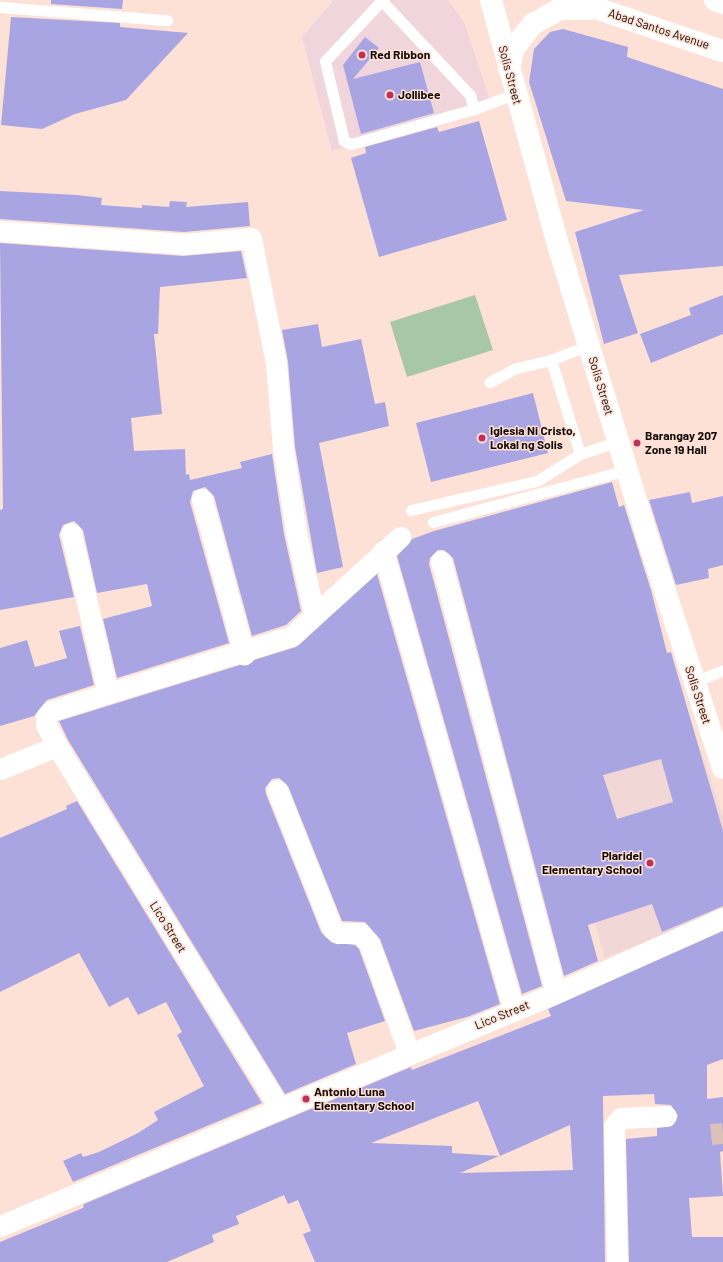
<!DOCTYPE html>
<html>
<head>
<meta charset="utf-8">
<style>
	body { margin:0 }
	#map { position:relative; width:723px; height:1262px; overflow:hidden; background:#fee1d6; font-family:Barlow,sans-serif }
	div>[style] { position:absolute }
	.commercial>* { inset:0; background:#f0d6dc }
	.education>* { inset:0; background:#f2d7d7 }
	.green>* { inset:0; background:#a7c7a5 }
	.building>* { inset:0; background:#a9a5e3 }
	.street-tunnel>* { height:21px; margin-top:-10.5px; transform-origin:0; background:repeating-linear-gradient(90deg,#dbc1b7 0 21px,transparent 0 31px) }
	.lane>* { height:11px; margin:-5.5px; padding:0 5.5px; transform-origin:5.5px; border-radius:5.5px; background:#fff }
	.street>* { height:21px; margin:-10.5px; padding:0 10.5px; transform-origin:10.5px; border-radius:10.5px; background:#fff }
	.secondary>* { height:22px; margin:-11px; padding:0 11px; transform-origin:11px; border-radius:11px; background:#fff }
	.dots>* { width:11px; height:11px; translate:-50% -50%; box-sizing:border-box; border:2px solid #fee1d6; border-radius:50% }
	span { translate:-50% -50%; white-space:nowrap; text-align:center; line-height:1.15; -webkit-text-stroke:3px #fee1d6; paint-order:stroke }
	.street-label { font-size:12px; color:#120906 }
	.poi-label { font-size:12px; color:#120906; font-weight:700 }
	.left { translate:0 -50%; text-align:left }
	.right { translate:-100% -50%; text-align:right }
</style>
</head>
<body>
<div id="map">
	<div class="commercial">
		<div style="clip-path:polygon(334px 0,448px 0,464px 22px,491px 103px,332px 151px,302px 37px)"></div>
	</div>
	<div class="education">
		<div style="clip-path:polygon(677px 681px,723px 816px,723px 910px,605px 958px,557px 798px)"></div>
	</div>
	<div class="green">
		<div style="clip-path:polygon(475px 295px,493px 350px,407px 377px,390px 322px)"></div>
	</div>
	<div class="building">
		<div style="clip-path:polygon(51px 0,123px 0,122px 9px,51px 4px)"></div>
		<div style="clip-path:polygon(11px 17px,120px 23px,120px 27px,188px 33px,126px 100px,75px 114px,42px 129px,1px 125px)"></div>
		<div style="clip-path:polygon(563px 29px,628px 47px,627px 57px,723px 89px,723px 266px,619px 275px,638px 333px,604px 344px,575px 232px,644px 210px,566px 201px,529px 82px,534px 49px,550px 32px)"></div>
		<div style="clip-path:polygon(365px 37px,379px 48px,353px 79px,420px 62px,434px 113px,361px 134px,343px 65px)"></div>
		<div style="clip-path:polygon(479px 121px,507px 220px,379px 257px,351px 158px,366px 153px,365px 147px,437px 127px,439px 132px)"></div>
		<div style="clip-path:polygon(0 191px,77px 195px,102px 198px,101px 205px,142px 208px,142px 205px,169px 207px,170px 201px,187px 202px,186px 207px,248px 202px,250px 226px,184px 232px,0 219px)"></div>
		<div style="clip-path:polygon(0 243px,183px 256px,241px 251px,247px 278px,160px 287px,158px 334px,154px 334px,162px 414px,131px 418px,134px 451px,185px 449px,186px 475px,189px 474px,190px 480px,242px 468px,240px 462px,272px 454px,284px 534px,301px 611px,286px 625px,252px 636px,214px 496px,205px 487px,193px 491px,190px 502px,229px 643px,117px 678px,103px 619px,152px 606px,147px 584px,97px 593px,83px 530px,74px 521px,63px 525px,59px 535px,74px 597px,0 610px,0 510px,3px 509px)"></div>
		<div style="clip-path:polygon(723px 295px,723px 334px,651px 363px,640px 334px,691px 315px,689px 308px)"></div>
		<div style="clip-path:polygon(318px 324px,322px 347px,361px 339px,375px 404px,385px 402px,389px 426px,319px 443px,343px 567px,317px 573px,295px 447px,288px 362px,282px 330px)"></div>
		<div style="clip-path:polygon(533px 393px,548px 453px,431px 482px,416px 423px)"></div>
		<div style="clip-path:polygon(evenodd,612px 482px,619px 507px,624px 505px,651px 590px,667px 653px,671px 652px,723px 831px,723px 906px,662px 932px,652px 904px,588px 925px,598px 961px,564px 976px,453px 558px,444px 550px,438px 550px,430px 558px,429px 564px,542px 986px,522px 994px,397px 556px,412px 539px,434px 531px,612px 482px,661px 759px,673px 802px,617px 819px,603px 775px,661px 759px)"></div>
		<div style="clip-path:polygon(690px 492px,692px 503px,723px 496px,723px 565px,708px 569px,709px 578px,676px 585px,649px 500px)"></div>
		<div style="clip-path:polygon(377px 574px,500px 1004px,467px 1017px,414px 1031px,380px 939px,365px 922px,342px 921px,288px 786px,279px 778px,272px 779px,265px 788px,266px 794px,321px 932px,331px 942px,355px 945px,359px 949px,385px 1021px,347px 1033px,356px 1064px,285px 1094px,68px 740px,59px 721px,240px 665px,248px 665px,254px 660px,296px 647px)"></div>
		<div style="clip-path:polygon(80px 626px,94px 685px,47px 700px,34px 716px,0 726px,0 648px,27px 640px,35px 667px,67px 658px,59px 631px)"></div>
		<div style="clip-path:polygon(77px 801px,262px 1103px,73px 1182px,63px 1161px,81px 1153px,83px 1157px,99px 1152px,138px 1133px,158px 1120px,154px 1112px,204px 1086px,177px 1035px,182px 1032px,166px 1002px,138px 1015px,128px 997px,109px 1007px,79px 953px,0 992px,0 838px,67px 809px,66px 806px)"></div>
		<div style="clip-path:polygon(evenodd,723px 931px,723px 1059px,707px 1065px,707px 1099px,723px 1097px,723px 1151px,720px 1152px,723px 1196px,689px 1198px,692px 1237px,723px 1237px,723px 1262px,629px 1262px,626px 1139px,657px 1136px,657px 1128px,672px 1126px,678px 1116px,671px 1105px,655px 1104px,654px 1094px,603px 1096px,605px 1262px,315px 1262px,303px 1234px,311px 1231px,298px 1200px,288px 1204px,284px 1195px,236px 1216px,239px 1224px,212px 1235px,214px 1242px,167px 1262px,0 1262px,0 1242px,83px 1208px,84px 1204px,411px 1067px,412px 1070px,551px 1016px,548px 1009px,723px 931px,478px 1101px,500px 1156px,570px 1125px,573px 1170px,460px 1173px,499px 1156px,452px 1153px,452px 1146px,371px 1143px,478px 1101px)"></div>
	</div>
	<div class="street-tunnel">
		<div style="left:711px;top:1134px;width:12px;rotate:-5deg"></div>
	</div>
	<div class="lane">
		<div style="left:382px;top:1px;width:129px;rotate:46.9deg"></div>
		<div style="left:470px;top:95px;width:15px;rotate:74deg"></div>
		<div style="left:474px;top:109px;width:128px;rotate:164.1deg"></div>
		<div style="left:351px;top:144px;width:8px;rotate:-157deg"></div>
		<div style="left:344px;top:141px;width:82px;rotate:-103.4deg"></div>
		<div style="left:325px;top:61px;width:83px;rotate:-46.9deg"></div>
		<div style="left:0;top:7px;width:168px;rotate:4.5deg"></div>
		<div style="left:474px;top:109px;width:44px;rotate:-20.1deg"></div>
		<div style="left:551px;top:360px;width:41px;rotate:-21.5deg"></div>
		<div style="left:580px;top:454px;width:41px;rotate:-18.4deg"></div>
		<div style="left:411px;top:510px;width:129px;rotate:-13deg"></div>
		<div style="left:537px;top:481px;width:51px;rotate:-32.1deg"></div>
		<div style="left:580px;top:454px;width:98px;rotate:-107.1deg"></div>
		<div style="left:551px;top:360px;width:36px;rotate:167deg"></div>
		<div style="left:516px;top:368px;width:30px;rotate:152deg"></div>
		<div style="left:433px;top:522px;width:201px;rotate:-15deg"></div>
		<div style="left:694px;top:682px;width:31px;rotate:-22deg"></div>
	</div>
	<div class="street">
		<div style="left:0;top:231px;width:184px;rotate:4deg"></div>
		<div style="left:184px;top:244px;width:67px;rotate:-5.1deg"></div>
		<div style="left:251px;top:238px;width:127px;rotate:78.7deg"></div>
		<div style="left:276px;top:363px;width:85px;rotate:85.3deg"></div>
		<div style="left:283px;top:448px;width:85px;rotate:81.2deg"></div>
		<div style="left:296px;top:532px;width:84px;rotate:77.6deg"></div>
		<div style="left:202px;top:499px;width:161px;rotate:74.8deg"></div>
		<div style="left:71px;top:533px;width:164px;rotate:77deg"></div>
		<div style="left:383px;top:551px;width:477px;rotate:74.1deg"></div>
		<div style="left:441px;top:561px;width:447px;rotate:75.1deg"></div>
		<div style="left:0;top:769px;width:61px;rotate:-22deg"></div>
		<div style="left:277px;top:790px;width:149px;rotate:68.3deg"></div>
		<div style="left:332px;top:928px;width:8px;rotate:40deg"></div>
		<div style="left:338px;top:933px;width:22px"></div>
		<div style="left:360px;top:933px;width:13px;rotate:48deg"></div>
		<div style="left:369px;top:943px;width:117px;rotate:70deg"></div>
		<div style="left:279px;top:1107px;width:424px;rotate:-121.6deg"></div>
		<div style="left:57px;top:746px;width:25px;rotate:-117deg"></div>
		<div style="left:46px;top:724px;width:7px;rotate:-90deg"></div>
		<div style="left:46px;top:717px;width:8px;rotate:-50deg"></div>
		<div style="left:51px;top:711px;width:252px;rotate:-17.3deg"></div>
		<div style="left:292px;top:636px;width:147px;rotate:-42.5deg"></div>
		<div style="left:0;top:1226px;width:603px;rotate:-22.74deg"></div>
		<div style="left:556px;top:993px;width:183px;rotate:-24.2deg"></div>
		<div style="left:617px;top:1262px;width:136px;rotate:-91.3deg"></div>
		<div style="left:614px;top:1126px;width:11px;rotate:-49deg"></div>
		<div style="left:621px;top:1118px;width:45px;rotate:-2.5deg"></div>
	</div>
	<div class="secondary">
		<div style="left:491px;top:0;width:257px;rotate:74.7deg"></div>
		<div style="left:559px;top:248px;width:298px;rotate:73deg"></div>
		<div style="left:646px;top:533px;width:247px;rotate:71.9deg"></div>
		<div style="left:572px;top:0;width:159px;rotate:18.7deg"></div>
		<div style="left:715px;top:0;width:9px;rotate:21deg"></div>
		<div style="left:509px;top:69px;width:22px;rotate:-77deg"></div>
		<div style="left:514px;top:48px;width:31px;rotate:-52deg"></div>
		<div style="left:533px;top:24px;width:31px;rotate:-29deg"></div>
		<div style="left:560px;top:9px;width:29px"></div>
	</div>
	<div class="dots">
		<div style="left:362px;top:55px;background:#bf315c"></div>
		<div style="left:390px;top:95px;background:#bf315c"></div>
		<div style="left:482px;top:438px;background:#bf315c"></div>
		<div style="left:637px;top:443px;background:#bf315c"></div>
		<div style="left:650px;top:863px;background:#bf315c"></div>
		<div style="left:306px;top:1099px;background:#bf315c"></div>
	</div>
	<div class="street-label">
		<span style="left:659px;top:29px;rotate:18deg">Abad Santos Avenue</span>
		<span style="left:510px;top:75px;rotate:75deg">Solis Street</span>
		<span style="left:601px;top:386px;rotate:73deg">Solis Street</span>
		<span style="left:698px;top:695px;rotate:72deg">Solis Street</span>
		<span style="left:168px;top:927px;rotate:58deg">Lico Street</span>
		<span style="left:502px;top:1015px;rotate:-22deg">Lico Street</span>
	</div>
	<div class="poi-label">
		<span class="left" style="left:370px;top:55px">Red Ribbon</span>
		<span class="left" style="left:398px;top:95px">Jollibee</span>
		<span class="left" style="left:490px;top:438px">Iglesia Ni Cristo,<br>Lokal ng Solis</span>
		<span class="left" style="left:645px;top:443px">Barangay 207<br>Zone 19 Hall</span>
		<span class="right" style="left:642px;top:863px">Plaridel<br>Elementary School</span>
		<span class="left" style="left:314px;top:1099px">Antonio Luna<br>Elementary School</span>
	</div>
</div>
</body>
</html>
